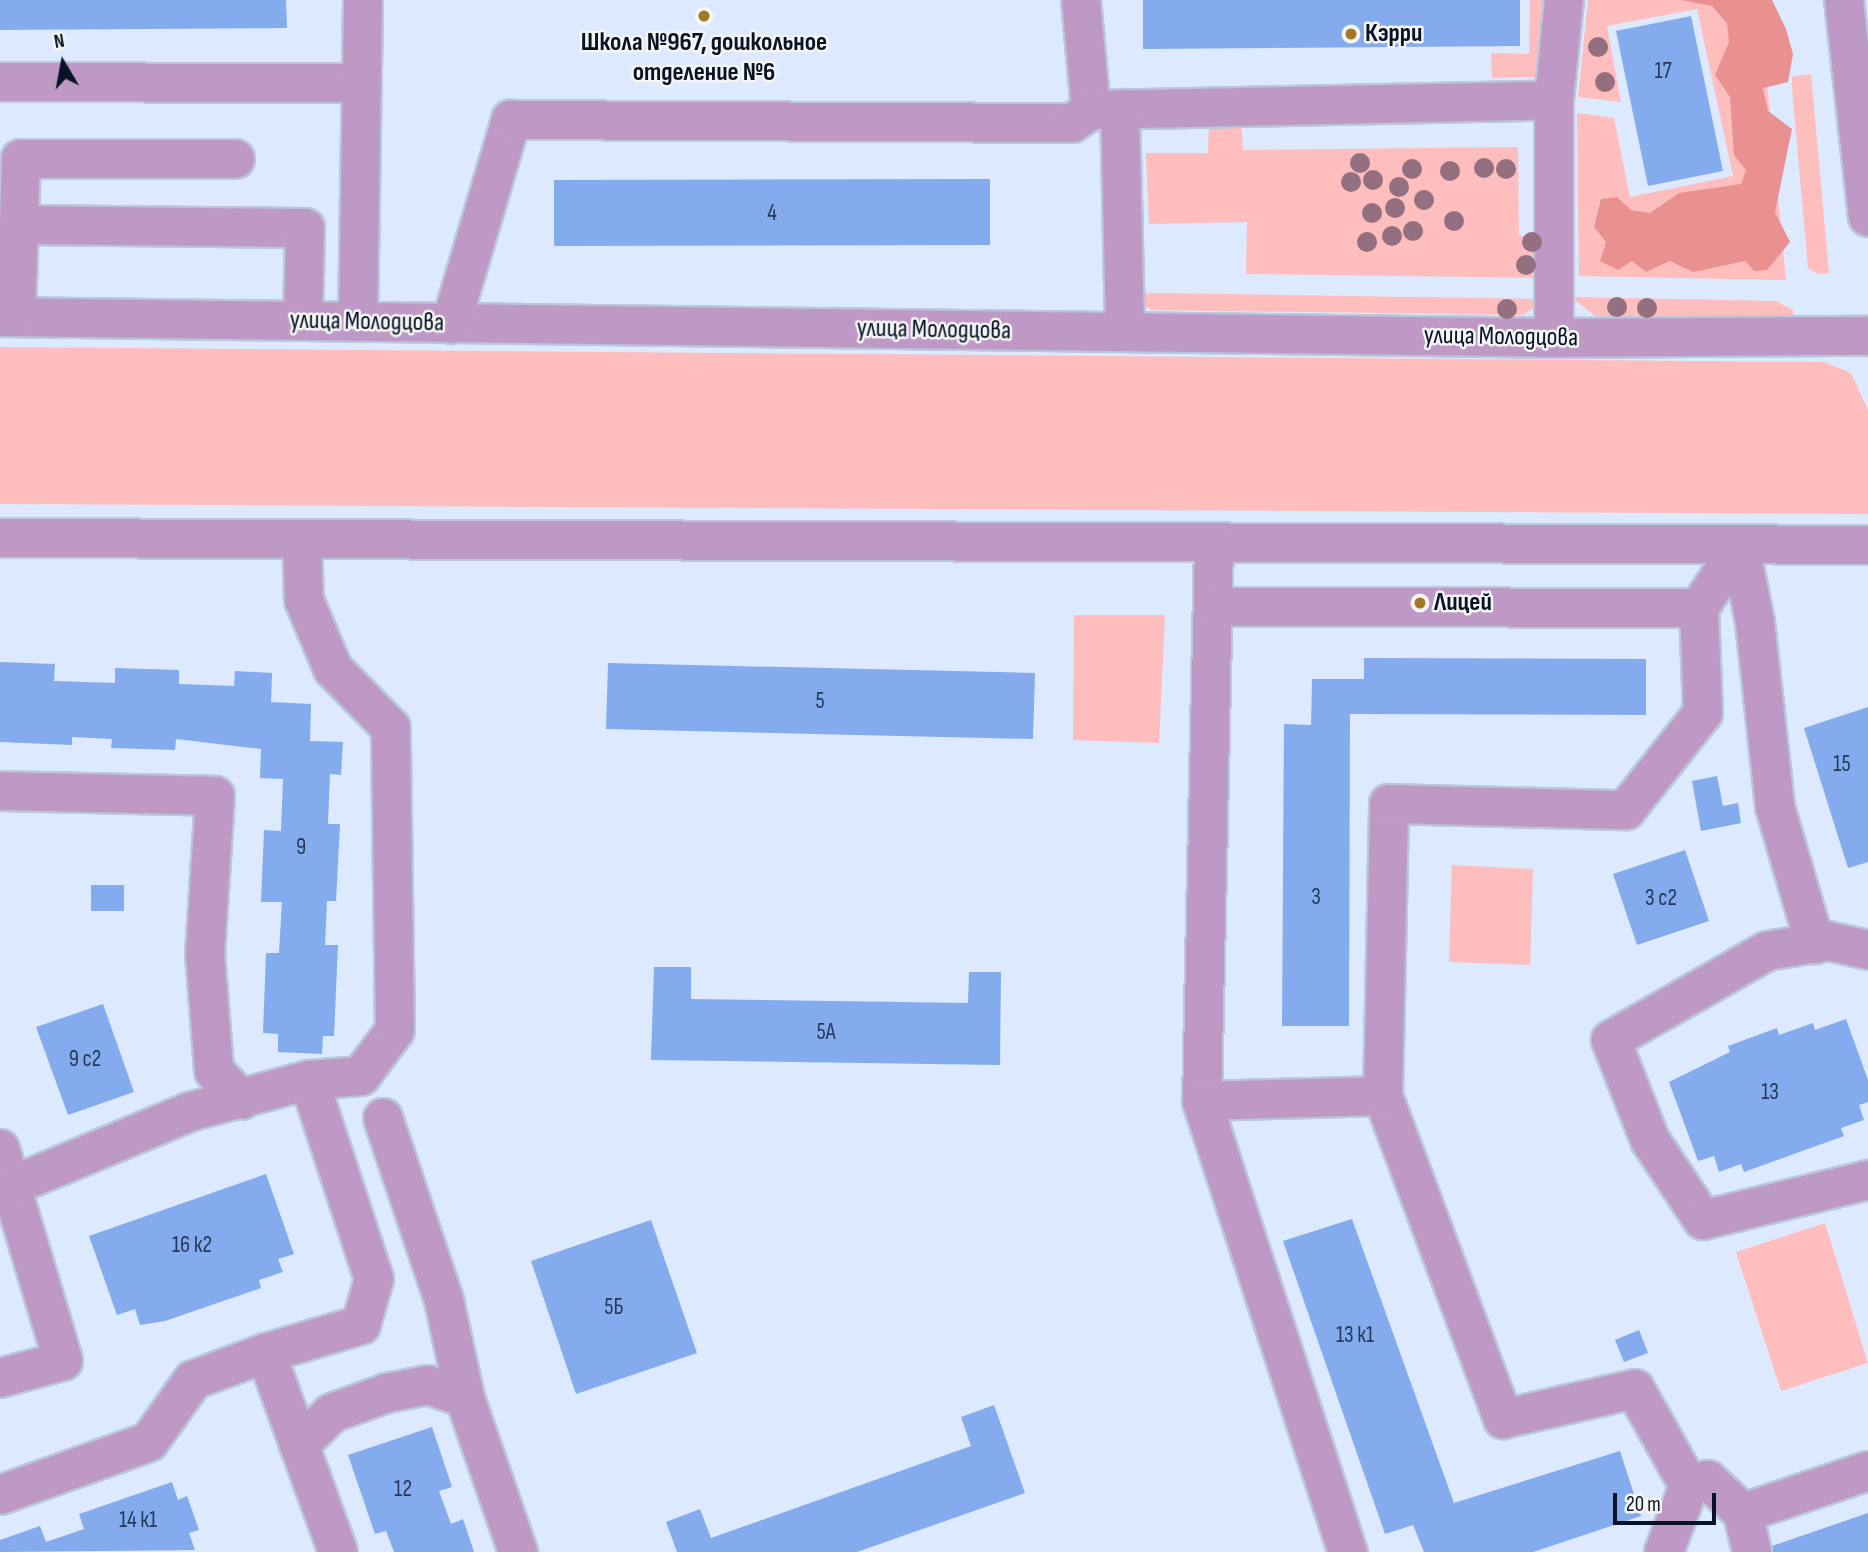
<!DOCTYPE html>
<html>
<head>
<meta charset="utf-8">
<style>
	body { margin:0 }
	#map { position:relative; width:1868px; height:1552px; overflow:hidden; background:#dce9fe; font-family:"Sofia Sans Condensed",sans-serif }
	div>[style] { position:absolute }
	.green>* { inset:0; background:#febebd }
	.forest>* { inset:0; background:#e89190 }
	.building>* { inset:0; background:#83abee }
	.roads { filter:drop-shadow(2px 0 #bac7db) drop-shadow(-2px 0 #bac7db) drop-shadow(0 2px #bac7db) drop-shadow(0 -2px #bac7db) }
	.minor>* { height:38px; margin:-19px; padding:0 19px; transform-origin:19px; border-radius:19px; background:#be99c6 }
	.trees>* { width:20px; height:20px; margin:-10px; border-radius:50%; background:#946f7f }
	.dots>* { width:19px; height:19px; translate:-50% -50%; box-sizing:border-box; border:4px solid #f5f5f5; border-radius:50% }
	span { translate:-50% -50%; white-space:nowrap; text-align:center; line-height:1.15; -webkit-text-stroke:5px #f5f5f5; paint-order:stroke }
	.number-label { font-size:23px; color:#273957 }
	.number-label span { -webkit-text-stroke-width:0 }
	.poi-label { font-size:26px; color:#081325; font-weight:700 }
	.left { translate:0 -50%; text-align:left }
	.street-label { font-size:26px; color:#081325 }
	.north { position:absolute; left:28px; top:28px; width:70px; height:70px; -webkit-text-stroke:5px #f5f5f5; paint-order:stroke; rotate:350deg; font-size:19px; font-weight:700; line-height:28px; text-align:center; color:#081325 }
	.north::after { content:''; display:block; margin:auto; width:24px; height:32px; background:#081325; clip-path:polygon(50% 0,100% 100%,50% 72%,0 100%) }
	.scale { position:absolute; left:1613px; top:1493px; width:103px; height:32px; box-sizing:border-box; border:4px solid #081325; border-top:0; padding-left:9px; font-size:21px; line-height:24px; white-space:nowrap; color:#081325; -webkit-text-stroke:5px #f5f5f5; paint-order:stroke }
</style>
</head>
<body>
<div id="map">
	<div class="green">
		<div style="clip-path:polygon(1530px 0,1544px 0,1537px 77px,1492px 78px,1491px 53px,1529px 54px)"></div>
		<div style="clip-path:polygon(1588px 0,1759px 0,1786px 280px,1579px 276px,1577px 113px,1614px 118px,1630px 197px,1733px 176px,1697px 9px,1607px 26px,1621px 102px,1578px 97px)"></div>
		<div style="clip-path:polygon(1811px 74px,1829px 273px,1819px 274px,1808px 268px,1792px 88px,1792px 77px)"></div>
		<div style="clip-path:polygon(1209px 121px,1241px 121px,1243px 150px,1518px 147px,1519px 236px,1544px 237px,1545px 278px,1246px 274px,1247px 222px,1149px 224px,1146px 153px,1208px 153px)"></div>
		<div style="clip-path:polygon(1152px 293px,1546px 299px,1523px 315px,1151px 310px,1141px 303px,1143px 294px)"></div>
		<div style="clip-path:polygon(1571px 297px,1776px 301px,1793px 310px,1794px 319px,1595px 316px)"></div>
		<div style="clip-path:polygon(0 347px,1824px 362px,1851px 373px,1868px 410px,1868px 514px,0 504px)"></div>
		<div style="clip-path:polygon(1074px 615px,1165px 615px,1159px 743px,1073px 740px)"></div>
		<div style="clip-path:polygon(1452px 865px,1533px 869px,1530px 965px,1449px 962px)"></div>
		<div style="clip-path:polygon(1825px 1223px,1868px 1363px,1781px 1391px,1736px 1252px)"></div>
	</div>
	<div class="forest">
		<div style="clip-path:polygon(1681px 0,1772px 0,1786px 29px,1793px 54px,1788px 82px,1763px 88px,1768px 111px,1792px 129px,1775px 212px,1790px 242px,1767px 270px,1754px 271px,1745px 261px,1693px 272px,1670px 261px,1646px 272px,1632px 261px,1618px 270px,1600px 261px,1606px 242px,1594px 227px,1601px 199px,1617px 197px,1631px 210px,1650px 213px,1679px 193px,1741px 184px,1746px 170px,1734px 155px,1730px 97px,1715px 75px,1729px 42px,1727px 23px,1712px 6px)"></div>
	</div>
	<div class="building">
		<div style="clip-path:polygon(0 0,286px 0,287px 28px,0 30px)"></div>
		<div style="clip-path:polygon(1143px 0,1520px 0,1520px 46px,1143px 49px)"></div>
		<div style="clip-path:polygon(1691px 16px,1723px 171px,1648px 186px,1616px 31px)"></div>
		<div style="clip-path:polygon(990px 179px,990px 245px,554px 246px,554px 180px)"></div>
		<div style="clip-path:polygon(1364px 658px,1646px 659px,1646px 715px,1350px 714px,1349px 1026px,1282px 1026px,1284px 724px,1311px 725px,1312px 679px,1364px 679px)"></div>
		<div style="clip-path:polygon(0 662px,55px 664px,54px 681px,115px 683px,115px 668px,179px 670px,179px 684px,234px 686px,235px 671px,272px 673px,271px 702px,311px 704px,310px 741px,343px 742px,341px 775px,330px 774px,328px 824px,340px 824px,336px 901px,327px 901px,325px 945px,338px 945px,334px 1036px,323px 1036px,322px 1054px,278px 1052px,278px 1034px,263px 1033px,266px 953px,279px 953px,282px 902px,261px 902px,264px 830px,281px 831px,283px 779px,260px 778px,261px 749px,176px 739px,175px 750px,111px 748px,112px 739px,72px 737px,72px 745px,0 742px)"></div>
		<div style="clip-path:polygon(608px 663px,1035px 673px,1033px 739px,606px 729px)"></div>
		<div style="clip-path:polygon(1868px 707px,1868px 862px,1848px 868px,1804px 728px)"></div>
		<div style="clip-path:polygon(1717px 776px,1723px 806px,1738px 803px,1741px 823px,1701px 831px,1692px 781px)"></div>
		<div style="clip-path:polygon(1685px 850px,1709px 921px,1637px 945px,1613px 874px)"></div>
		<div style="clip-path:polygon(91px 885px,124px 885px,124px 911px,91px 911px)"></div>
		<div style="clip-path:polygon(654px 967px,691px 967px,691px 999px,968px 1003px,969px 972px,1001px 972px,1000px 1065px,651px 1060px)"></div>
		<div style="clip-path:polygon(103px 1004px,134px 1092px,68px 1115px,36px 1027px)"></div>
		<div style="clip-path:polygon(1846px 1019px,1868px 1080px,1868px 1102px,1859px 1105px,1864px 1120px,1841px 1128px,1844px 1136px,1744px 1172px,1741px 1164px,1719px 1172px,1714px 1156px,1698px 1161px,1669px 1082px,1730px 1052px,1728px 1046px,1777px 1028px,1779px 1035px,1813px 1023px,1815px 1030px)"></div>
		<div style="clip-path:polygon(266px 1174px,294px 1254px,278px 1259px,283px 1272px,259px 1280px,261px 1288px,165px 1321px,140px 1325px,135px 1309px,117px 1315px,89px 1236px)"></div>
		<div style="clip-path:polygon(1352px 1219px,1454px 1503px,1620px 1451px,1641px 1516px,1533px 1552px,1424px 1552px,1413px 1525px,1385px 1534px,1283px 1241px)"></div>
		<div style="clip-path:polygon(651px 1220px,697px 1353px,576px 1394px,531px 1261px)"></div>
		<div style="clip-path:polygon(1639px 1330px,1648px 1353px,1624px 1362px,1615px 1340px)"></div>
		<div style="clip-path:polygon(994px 1405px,1025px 1493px,857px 1552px,677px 1552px,666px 1522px,700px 1509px,711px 1538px,971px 1446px,961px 1417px)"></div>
		<div style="clip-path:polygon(432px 1427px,452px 1487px,439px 1491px,451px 1524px,463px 1519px,474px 1552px,394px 1552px,386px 1531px,375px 1534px,348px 1455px)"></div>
		<div style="clip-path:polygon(172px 1482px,178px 1500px,187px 1496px,199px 1530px,189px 1533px,195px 1550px,0 1552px,0 1540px,40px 1526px,46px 1542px,84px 1529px,79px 1514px)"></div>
		<div style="clip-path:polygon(1868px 1513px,1868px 1552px,1767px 1552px,1766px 1548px)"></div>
	</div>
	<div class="roads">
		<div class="minor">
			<div style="left:1081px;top:0;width:110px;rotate:84.8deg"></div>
			<div style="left:1091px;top:110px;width:463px;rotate:-1.2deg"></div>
			<div style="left:1844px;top:0;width:218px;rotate:83.7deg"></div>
			<div style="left:0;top:82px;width:362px;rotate:0.2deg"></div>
			<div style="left:1120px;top:109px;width:223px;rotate:88.7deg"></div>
			<div style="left:19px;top:225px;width:286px;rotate:0.6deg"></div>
			<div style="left:305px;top:228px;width:93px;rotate:91.2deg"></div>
			<div style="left:0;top:317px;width:1554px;rotate:0.77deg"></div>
			<div style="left:1554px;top:338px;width:314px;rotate:-0.4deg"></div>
			<div style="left:16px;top:317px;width:158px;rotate:-88.2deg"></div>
			<div style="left:21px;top:159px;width:214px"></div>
			<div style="left:358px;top:322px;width:322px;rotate:-89.1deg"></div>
			<div style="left:451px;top:324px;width:213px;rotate:-73.6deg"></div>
			<div style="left:511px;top:120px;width:561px;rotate:0.31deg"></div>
			<div style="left:1072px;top:123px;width:23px;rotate:-34deg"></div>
			<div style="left:1554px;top:338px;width:238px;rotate:-90deg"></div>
			<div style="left:1554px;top:100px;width:100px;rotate:-84.3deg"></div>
			<div style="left:0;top:538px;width:1868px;rotate:0.21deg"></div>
			<div style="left:1214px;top:544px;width:557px;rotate:91.23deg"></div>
			<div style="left:1202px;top:1101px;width:474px;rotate:72.1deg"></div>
			<div style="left:1740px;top:547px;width:76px;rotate:78.7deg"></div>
			<div style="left:1755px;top:622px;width:186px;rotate:83.8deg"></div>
			<div style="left:1775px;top:807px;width:143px;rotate:73.7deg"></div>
			<div style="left:1214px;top:607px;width:485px;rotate:0.1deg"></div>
			<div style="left:0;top:791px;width:215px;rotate:1.3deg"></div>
			<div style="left:215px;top:796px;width:157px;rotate:93.6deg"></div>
			<div style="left:205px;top:953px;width:118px;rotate:85.6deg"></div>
			<div style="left:214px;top:1071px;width:40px;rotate:46deg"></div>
			<div style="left:1868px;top:950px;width:41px;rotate:-167.3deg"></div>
			<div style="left:1828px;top:941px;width:62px;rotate:170.7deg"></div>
			<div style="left:1767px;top:951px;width:180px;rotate:150.3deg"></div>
			<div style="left:1611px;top:1040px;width:107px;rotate:68.7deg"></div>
			<div style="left:1650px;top:1140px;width:96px;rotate:56.5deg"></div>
			<div style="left:1703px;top:1220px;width:170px;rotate:-13.6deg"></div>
			<div style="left:1383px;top:1096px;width:345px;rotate:69.6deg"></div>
			<div style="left:1503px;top:1419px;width:135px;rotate:-12.8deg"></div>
			<div style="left:1635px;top:1389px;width:111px;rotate:60.9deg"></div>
			<div style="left:1689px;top:1486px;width:20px;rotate:-18deg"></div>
			<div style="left:1708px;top:1480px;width:48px;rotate:43.3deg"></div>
			<div style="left:1743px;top:1513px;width:40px;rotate:77deg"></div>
			<div style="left:1202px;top:1101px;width:181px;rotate:-1.6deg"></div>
			<div style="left:1383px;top:1096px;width:292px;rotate:-88.8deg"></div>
			<div style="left:1389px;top:804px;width:237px;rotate:1.5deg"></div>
			<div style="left:1626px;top:810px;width:124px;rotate:-51.6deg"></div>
			<div style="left:1703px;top:713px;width:105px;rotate:-92.2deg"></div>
			<div style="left:1699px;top:608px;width:73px;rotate:-56.1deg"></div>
			<div style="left:383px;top:1118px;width:192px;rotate:71.5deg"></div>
			<div style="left:444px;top:1300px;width:100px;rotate:77.9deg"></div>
			<div style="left:0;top:1149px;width:221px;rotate:73.4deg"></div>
			<div style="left:63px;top:1361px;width:65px;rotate:164.9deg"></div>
			<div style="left:14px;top:1185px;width:190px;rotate:-22.6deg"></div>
			<div style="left:189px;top:1112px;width:124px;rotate:-14.9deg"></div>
			<div style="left:309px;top:1080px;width:52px;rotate:-4.4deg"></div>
			<div style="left:361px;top:1076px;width:57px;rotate:-53.5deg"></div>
			<div style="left:395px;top:1030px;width:302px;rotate:-90.8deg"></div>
			<div style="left:391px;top:728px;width:83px;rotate:-134.5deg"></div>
			<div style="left:333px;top:669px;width:75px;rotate:-112.8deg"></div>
			<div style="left:304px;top:600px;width:60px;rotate:-91.9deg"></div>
			<div style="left:266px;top:1353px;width:99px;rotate:-16.4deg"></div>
			<div style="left:361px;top:1325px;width:48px;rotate:-74.2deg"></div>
			<div style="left:374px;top:1279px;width:209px;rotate:-108.1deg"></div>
			<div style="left:299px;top:1445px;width:46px;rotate:-44.1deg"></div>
			<div style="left:332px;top:1413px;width:59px;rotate:-20deg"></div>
			<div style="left:387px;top:1393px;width:42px;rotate:-11deg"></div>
			<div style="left:428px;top:1385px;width:39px;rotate:19deg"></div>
			<div style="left:465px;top:1398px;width:163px;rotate:71deg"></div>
			<div style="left:0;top:1495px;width:158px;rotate:-19.6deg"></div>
			<div style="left:149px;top:1442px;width:76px;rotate:-54.6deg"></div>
			<div style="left:193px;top:1380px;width:78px;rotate:-20.3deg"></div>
			<div style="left:266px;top:1353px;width:212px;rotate:70.1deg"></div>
			<div style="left:1743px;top:1513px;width:132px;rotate:-18.6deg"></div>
			<div style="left:1664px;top:1552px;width:71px;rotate:-69.3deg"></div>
		</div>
	</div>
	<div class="trees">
		<div style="left:1598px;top:47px"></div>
		<div style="left:1605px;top:82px"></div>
		<div style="left:1360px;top:163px"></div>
		<div style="left:1484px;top:168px"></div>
		<div style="left:1412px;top:169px"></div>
		<div style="left:1506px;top:169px"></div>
		<div style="left:1450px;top:171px"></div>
		<div style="left:1373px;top:180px"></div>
		<div style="left:1351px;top:182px"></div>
		<div style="left:1399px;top:187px"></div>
		<div style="left:1424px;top:200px"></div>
		<div style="left:1395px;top:208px"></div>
		<div style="left:1372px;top:213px"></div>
		<div style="left:1454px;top:221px"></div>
		<div style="left:1413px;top:231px"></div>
		<div style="left:1392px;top:236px"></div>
		<div style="left:1367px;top:242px"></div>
		<div style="left:1532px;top:242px"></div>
		<div style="left:1526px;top:265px"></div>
		<div style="left:1617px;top:307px"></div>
		<div style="left:1647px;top:308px"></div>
		<div style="left:1507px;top:309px"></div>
	</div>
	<div class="dots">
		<div style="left:704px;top:16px;background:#a17827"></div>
		<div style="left:1351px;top:34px;background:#a17827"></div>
		<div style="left:1420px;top:603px;background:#a17827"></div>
	</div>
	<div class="number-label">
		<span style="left:1663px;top:71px">17</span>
		<span style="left:772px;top:213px">4</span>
		<span style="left:820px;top:701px">5</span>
		<span style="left:1842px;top:764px">15</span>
		<span style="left:301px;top:847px">9</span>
		<span style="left:1316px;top:897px">3</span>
		<span style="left:1661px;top:898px">3 с2</span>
		<span style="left:826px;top:1032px">5А</span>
		<span style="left:85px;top:1059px">9 с2</span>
		<span style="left:1770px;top:1092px">13</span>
		<span style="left:192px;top:1245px">16 к2</span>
		<span style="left:614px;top:1307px">5Б</span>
		<span style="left:1355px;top:1335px">13 к1</span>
		<span style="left:403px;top:1489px">12</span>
		<span style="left:138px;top:1520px">14 к1</span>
	</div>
	<div class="poi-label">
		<span class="left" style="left:1365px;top:34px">Кэрри</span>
		<span style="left:704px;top:58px">Школа №967, дошкольное<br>отделение №6</span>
		<span class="left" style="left:1434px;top:603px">Лицей</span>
	</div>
	<div class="street-label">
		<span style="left:367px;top:322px;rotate:1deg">улица Молодцова</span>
		<span style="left:934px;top:330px;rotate:1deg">улица Молодцова</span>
		<span style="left:1501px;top:337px;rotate:1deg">улица Молодцова</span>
	</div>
	<div class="north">N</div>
	<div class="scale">20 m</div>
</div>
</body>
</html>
